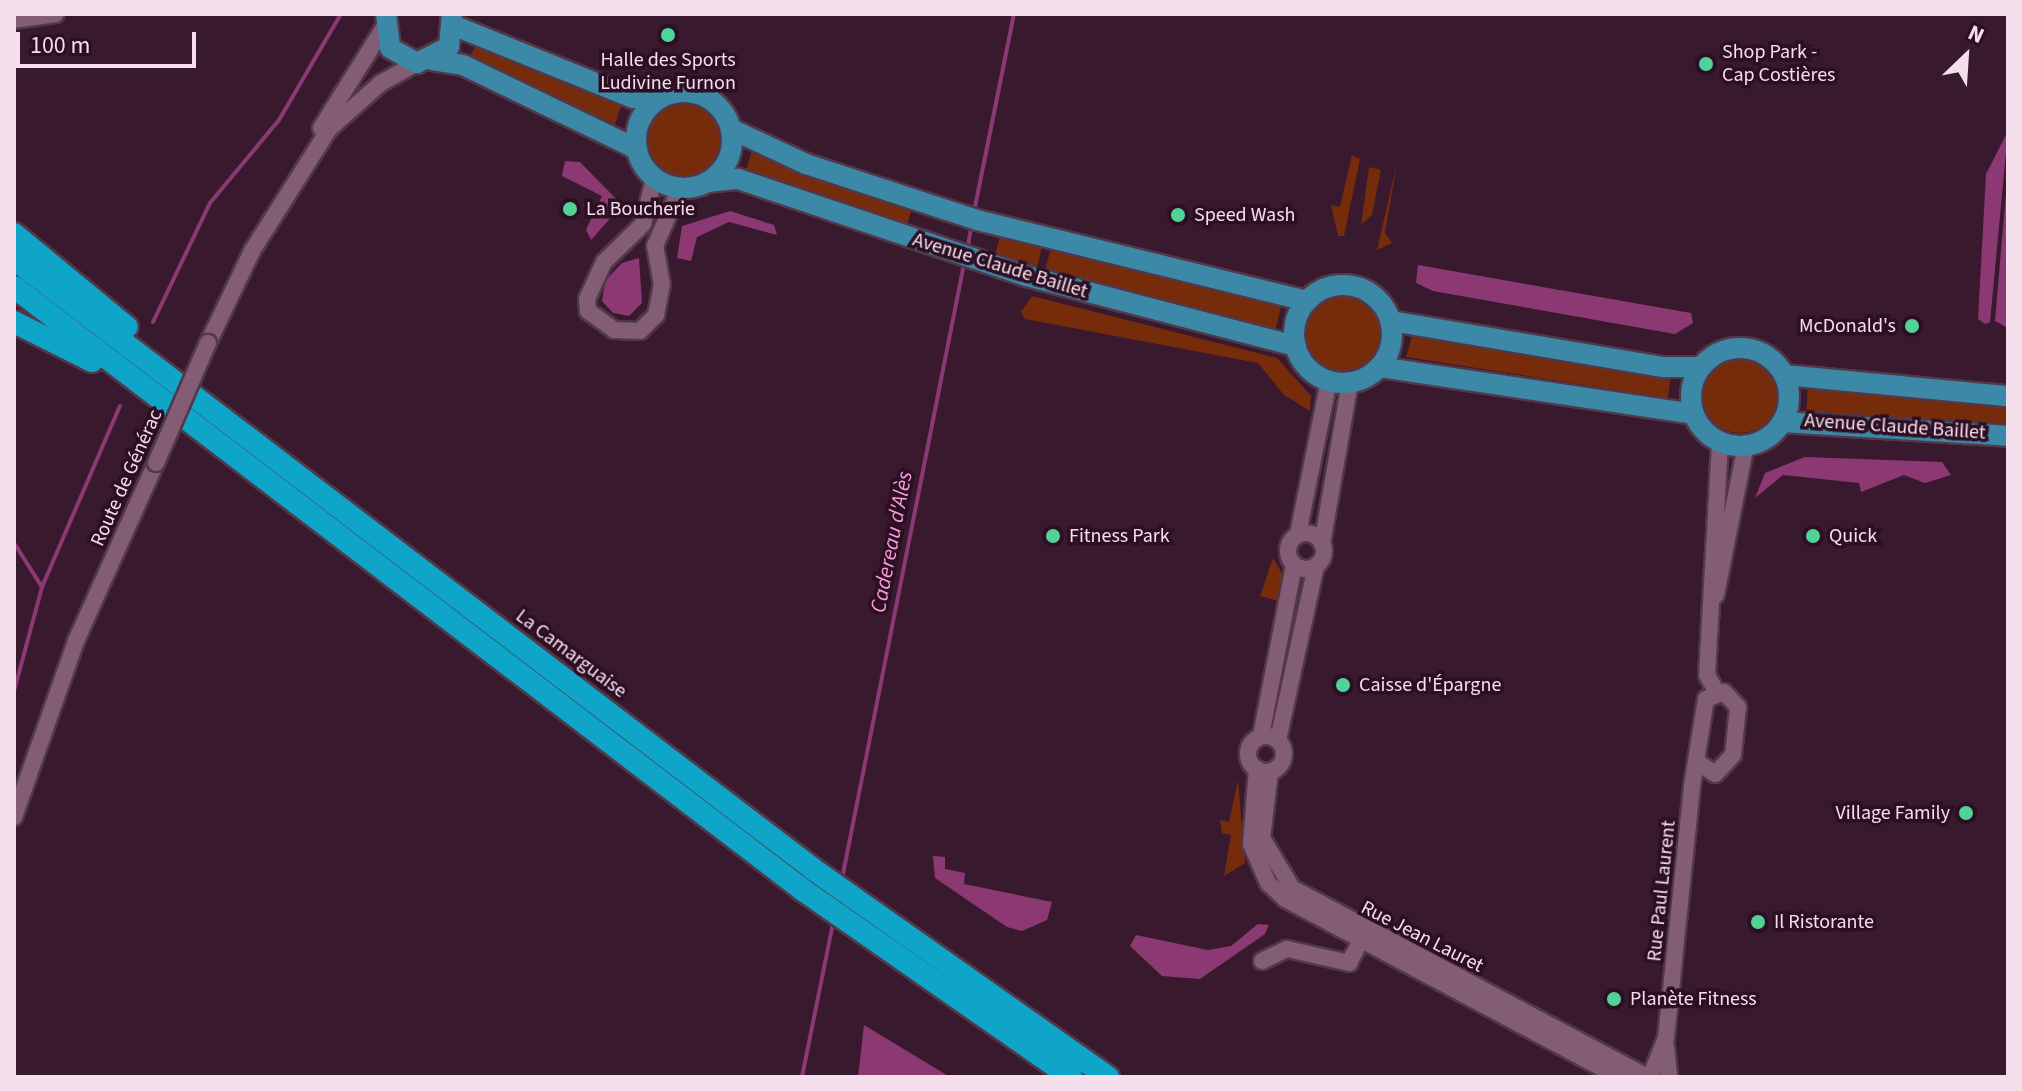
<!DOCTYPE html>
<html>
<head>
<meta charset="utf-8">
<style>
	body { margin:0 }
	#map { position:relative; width:2022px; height:1091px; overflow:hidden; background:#38192e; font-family:"Source Sans 3",sans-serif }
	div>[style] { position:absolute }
	.green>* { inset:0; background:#762b0b }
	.round { border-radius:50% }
	.water>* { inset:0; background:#8c3973 }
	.stream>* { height:4px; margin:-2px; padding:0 2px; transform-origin:2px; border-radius:2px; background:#8c3973 }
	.roads { filter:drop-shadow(2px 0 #523849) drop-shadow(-2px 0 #523849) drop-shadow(0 2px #523849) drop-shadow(0 -2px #523849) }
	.minor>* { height:16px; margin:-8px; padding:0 8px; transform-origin:8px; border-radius:8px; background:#825d75 }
	.minor>.ring { margin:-8px; padding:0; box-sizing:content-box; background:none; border:16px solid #825d75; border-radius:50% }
	.major>* { height:20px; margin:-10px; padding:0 10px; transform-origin:10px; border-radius:10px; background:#3c88a7 }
	.major>.ring { margin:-10px; padding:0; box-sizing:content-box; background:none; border:20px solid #3c88a7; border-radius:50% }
	.highway>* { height:22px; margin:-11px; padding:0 11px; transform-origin:11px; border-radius:11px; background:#0ea5c8 }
	.bridges { filter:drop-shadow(2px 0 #523849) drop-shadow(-2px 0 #523849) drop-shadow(0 2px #523849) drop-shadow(0 -2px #523849) }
	.minor-bridge>* { height:16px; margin:-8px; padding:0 8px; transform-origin:8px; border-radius:8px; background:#825d75 }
	.dots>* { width:22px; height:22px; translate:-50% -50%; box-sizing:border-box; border:4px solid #2d0f24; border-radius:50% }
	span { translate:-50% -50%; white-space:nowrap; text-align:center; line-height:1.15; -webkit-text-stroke:7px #2d0f24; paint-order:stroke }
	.poi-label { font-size:20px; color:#f5dfec }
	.left { translate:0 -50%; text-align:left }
	.right { translate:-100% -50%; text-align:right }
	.street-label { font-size:20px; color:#f5dfec }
	.water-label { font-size:22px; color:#f99eda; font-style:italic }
	.frame { position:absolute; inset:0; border:16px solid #f5dfec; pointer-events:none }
	.north { position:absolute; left:1926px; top:16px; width:80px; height:80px; -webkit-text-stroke:6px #2d0f24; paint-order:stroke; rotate:25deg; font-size:22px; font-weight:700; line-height:32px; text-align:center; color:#f5dfec }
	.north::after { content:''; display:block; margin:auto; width:28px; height:36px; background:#f5dfec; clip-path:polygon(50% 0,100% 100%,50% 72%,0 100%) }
	.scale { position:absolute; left:16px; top:32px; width:180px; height:36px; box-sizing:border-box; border:4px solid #f5dfec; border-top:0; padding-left:10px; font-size:24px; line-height:28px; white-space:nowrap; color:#f5dfec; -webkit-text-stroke:6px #2d0f24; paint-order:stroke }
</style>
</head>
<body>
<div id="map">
	<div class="green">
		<div style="clip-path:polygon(477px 42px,623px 100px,615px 124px,468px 61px)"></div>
		<div class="round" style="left:646px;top:101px;width:76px;height:76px"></div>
		<div style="clip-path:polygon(752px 150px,913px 206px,906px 228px,745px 173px)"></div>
		<div style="clip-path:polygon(1352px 155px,1360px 159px,1344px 236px,1338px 236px,1331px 205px,1340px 207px)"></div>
		<div style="clip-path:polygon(1397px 163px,1385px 233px,1392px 243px,1377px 250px)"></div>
		<div style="clip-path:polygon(1369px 167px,1381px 170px,1372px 215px,1361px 225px)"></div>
		<div style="clip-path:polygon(1001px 234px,1042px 246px,1037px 269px,994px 257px)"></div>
		<div style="clip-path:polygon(1051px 248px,1281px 306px,1275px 332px,1044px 274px)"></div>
		<div style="clip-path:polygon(1044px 287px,1276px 351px,1036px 291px)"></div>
		<div class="round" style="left:1304px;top:293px;width:80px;height:80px"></div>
		<div style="clip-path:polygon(1032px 296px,1277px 358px,1311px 396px,1310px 411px,1284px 395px,1258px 363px,1025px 319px,1021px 312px)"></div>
		<div style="clip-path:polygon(1413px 332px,1671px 374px,1668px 398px,1406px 357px)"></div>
		<div class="round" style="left:1701px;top:355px;width:78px;height:78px"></div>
		<div style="clip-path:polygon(1808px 387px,2008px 401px,2008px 428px,1806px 415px)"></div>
		<div style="clip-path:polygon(1273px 558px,1284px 577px,1279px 601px,1260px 596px)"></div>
		<div style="clip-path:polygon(1238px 780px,1245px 863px,1224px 876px,1231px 835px,1222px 833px,1220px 820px,1229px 822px)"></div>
	</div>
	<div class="water">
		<div style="clip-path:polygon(2008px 131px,1990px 322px,1985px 324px,1978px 319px,1986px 174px)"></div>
		<div style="clip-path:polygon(565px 161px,580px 162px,622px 205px,591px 240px,586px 230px,602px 196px,562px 176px)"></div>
		<div style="clip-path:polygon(2008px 169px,2008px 328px,1995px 321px)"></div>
		<div style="clip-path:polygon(730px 211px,774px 225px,777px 235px,729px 222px,697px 237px,691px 261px,677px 258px,682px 226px)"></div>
		<div style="clip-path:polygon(639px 258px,642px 303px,629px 316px,613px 313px,602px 301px,605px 281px,622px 263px)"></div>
		<div style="clip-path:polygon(1418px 265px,1691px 313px,1693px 323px,1675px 334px,1433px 291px,1416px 283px)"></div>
		<div style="clip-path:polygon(1805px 457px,1942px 462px,1951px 475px,1925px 483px,1904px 475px,1861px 492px,1859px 483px,1783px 475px,1755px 498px,1765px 473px)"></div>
		<div style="clip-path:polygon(933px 856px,945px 857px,945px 869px,965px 873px,964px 884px,1052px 902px,1047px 920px,1022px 931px,1007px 927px,935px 878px)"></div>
		<div style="clip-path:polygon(1258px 924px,1269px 925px,1265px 934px,1200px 979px,1162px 976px,1130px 946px,1136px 935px,1208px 950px,1231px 946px)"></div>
		<div style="clip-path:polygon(864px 1025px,950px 1077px,858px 1077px)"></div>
	</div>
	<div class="stream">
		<div style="left:974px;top:212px;width:202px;rotate:-78.6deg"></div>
		<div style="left:967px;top:251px;width:27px;rotate:-80deg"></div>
		<div style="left:153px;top:322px;width:132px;rotate:-64.4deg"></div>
		<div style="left:210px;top:203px;width:108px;rotate:-50.3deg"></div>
		<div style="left:279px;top:120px;width:123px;rotate:-59.7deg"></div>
		<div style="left:14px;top:543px;width:52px;rotate:57.5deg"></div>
		<div style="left:14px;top:691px;width:108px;rotate:-74.9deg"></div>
		<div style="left:42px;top:587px;width:197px;rotate:-66.7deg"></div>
		<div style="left:842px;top:879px;width:627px;rotate:-78.78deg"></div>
		<div style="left:802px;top:1077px;width:161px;rotate:-78.6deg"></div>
	</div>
	<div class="roads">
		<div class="minor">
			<div style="left:14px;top:20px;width:42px;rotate:-8.1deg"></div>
			<div style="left:321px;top:128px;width:117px;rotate:-57.9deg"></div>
			<div style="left:654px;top:178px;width:47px;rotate:103.4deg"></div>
			<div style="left:643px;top:224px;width:54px;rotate:135.7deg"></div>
			<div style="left:604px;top:262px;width:41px;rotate:114.7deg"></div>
			<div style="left:587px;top:299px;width:12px;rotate:85deg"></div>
			<div style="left:588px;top:311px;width:32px;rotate:36deg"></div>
			<div style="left:614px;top:330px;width:26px;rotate:2deg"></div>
			<div style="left:640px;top:331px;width:23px;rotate:-45deg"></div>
			<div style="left:656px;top:315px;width:31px;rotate:-79deg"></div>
			<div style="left:662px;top:285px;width:40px;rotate:-100deg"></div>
			<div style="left:655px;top:246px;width:63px;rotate:-66.7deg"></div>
			<div style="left:208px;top:343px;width:102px;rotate:-64.4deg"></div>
			<div style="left:252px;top:251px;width:144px;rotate:-57.7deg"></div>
			<div style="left:329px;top:129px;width:69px;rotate:-41.5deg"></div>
			<div style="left:381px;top:83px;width:41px;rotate:-29.1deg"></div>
			<div class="ring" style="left:1288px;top:533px;width:20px;height:20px"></div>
			<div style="left:1298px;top:534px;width:157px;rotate:-78.6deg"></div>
			<div style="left:1322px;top:544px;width:164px;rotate:-80.2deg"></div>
			<div style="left:1716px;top:595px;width:153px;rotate:-78.7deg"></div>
			<div style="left:1716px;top:691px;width:18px;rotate:-119deg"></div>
			<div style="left:1707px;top:675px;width:233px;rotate:-86.8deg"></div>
			<div class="ring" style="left:1248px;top:736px;width:20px;height:20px"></div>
			<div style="left:1261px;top:736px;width:174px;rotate:-79.1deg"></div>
			<div style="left:1278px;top:740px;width:178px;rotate:-77.7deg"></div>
			<div style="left:1257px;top:769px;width:75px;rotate:94.6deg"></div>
			<div style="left:1251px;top:844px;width:43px;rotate:66.4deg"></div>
			<div style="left:1268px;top:883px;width:23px;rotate:43deg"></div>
			<div style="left:1285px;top:899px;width:378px;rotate:28.1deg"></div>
			<div style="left:1270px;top:772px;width:66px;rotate:96.9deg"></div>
			<div style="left:1262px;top:838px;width:58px;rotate:59deg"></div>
			<div style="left:1292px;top:888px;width:402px;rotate:28deg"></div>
			<div style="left:14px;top:817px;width:187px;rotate:-70.6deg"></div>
			<div style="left:76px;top:641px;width:195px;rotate:-65.8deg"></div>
			<div style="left:1262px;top:961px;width:28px;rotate:-26deg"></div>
			<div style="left:1287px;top:949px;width:64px;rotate:12.7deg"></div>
			<div style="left:1349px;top:963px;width:24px;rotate:-62deg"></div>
			<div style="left:1666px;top:1046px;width:31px;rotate:84deg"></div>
			<div style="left:1651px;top:1075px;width:40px;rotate:-68deg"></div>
			<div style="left:1666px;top:1038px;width:253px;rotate:-84.1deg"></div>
			<div style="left:1692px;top:786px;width:88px;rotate:-80.9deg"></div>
			<div style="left:1706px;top:699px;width:19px;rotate:-21deg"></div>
			<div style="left:1724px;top:692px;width:21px;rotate:47deg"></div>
			<div style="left:1738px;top:707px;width:48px;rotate:95.9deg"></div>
			<div style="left:1733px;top:755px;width:26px;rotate:133deg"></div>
			<div style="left:1715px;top:774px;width:22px;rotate:-146deg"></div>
		</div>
		<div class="major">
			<div style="left:386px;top:14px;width:34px;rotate:83deg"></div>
			<div style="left:390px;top:48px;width:31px;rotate:29deg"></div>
			<div style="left:417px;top:63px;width:36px;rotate:-27deg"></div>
			<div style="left:449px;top:47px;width:33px;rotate:-85deg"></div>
			<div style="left:455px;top:26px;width:192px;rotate:22deg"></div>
			<div style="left:633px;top:98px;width:28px;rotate:-4deg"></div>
			<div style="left:432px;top:60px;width:31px;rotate:9deg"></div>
			<div style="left:463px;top:65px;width:193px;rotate:25.8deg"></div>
			<div class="ring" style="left:636px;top:92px;width:76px;height:76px"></div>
			<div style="left:731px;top:129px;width:83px;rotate:25deg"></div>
			<div style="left:806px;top:164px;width:180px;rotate:18.1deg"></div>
			<div style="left:977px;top:220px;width:339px;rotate:13.8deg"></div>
			<div style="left:707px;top:182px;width:31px;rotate:-6deg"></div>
			<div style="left:738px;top:179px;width:301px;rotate:18.6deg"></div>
			<div style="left:1023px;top:275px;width:282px;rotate:14.6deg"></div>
			<div class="ring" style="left:1294px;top:285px;width:78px;height:78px"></div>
			<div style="left:1391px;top:321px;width:276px;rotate:9.6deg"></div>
			<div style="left:1663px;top:367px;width:38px"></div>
			<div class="ring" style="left:1691px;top:348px;width:78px;height:78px"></div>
			<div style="left:1380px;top:367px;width:317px;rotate:8.5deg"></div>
			<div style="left:1784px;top:375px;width:225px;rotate:5.4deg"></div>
			<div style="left:1782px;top:422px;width:226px;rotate:3.5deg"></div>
		</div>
		<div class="highway">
			<div style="left:14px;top:234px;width:146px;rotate:39.5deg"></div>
			<div style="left:14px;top:259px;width:1005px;rotate:37.36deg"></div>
			<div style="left:813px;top:869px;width:361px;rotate:35.2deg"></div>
			<div style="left:14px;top:287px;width:993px;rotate:37.39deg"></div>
			<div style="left:803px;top:890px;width:327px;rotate:34.9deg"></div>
			<div style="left:14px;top:322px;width:87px;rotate:26.6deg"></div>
		</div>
	</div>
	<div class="bridges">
		<div class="minor-bridge">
			<div style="left:156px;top:463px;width:131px;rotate:-66.6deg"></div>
		</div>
	</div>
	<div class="dots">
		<div style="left:668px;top:35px;background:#50d398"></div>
		<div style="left:1706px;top:64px;background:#50d398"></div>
		<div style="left:570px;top:209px;background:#50d398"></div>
		<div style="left:1178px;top:215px;background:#50d398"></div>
		<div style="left:1912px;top:326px;background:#50d398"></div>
		<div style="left:1053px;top:536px;background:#50d398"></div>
		<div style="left:1813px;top:536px;background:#50d398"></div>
		<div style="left:1343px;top:685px;background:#50d398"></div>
		<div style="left:1966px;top:813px;background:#50d398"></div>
		<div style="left:1758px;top:922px;background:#50d398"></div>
		<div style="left:1614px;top:999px;background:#50d398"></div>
	</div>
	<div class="poi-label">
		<span class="left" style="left:1722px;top:64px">Shop Park -<br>Cap Costières</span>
		<span style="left:668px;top:72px">Halle des Sports<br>Ludivine Furnon</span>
		<span class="left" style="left:586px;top:209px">La Boucherie</span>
		<span class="left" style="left:1194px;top:215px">Speed Wash</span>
		<span class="right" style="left:1896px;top:326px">McDonald's</span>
		<span class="left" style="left:1069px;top:536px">Fitness Park</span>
		<span class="left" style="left:1829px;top:536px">Quick</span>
		<span class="left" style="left:1359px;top:685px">Caisse d'Épargne</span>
		<span class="right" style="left:1950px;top:813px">Village Family</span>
		<span class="left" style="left:1774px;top:922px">Il Ristorante</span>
		<span class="left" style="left:1630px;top:999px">Planète Fitness</span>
	</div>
	<div class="street-label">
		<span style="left:1000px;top:266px;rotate:17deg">Avenue Claude Baillet</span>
		<span style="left:1895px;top:427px;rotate:4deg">Avenue Claude Baillet</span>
		<span style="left:127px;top:478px;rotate:-66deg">Route de Générac</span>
		<span style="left:571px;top:654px;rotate:37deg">La Camarguaise</span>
		<span style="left:1662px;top:891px;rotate:-84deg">Rue Paul Laurent</span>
		<span style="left:1422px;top:937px;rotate:27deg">Rue Jean Lauret</span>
	</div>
	<div class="water-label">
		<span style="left:892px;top:542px;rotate:-79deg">Cadereau d'Alès</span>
	</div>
	<div class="frame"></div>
	<div class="north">N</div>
	<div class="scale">100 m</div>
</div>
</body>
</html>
